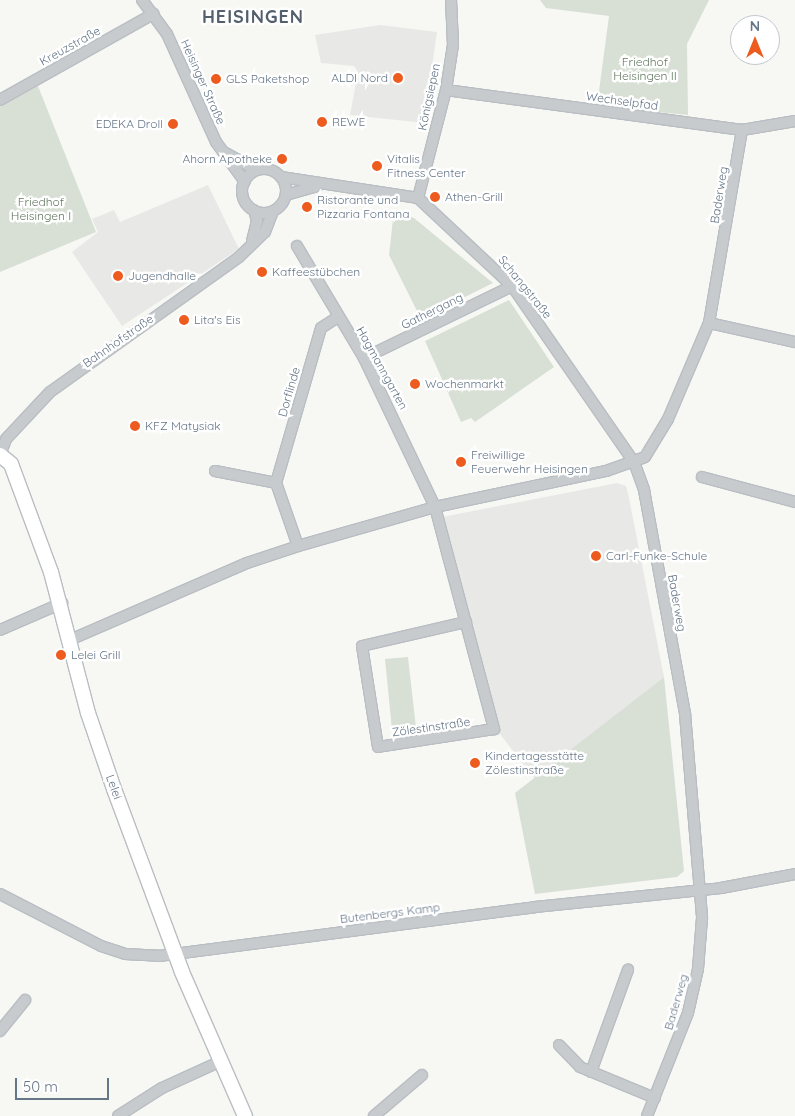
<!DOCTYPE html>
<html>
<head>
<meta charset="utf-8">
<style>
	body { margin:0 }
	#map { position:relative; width:795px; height:1116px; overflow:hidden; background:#f7f8f4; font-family:Quicksand,sans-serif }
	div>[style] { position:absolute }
	.built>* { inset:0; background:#e8e9e7 }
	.green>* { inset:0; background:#d8e0d5 }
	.roads { filter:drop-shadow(1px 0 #b9bec3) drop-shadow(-1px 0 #b9bec3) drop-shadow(0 1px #b9bec3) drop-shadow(0 -1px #b9bec3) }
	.street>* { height:10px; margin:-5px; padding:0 5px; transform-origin:5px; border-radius:5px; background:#c7cbce }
	.street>.ring { margin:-5px; padding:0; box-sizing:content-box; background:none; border:10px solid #c7cbce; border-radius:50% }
	.secondary>* { height:14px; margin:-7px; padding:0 7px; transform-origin:7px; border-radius:7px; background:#fff }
	.dots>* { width:14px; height:14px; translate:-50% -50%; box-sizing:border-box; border:2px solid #fff; border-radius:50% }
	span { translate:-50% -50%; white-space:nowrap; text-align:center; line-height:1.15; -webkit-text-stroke:5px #fff; paint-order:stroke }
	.street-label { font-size:12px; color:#657687 }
	.park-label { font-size:12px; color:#637960 }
	.poi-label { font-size:12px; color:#657687 }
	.right { translate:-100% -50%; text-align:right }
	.left { translate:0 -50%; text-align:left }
	.district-label { font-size:18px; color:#535f6c; font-weight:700; letter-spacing:1px }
	.north { position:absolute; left:730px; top:15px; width:50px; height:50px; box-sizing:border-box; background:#fff; border:1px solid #c1c8cf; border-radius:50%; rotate:0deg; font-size:14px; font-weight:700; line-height:20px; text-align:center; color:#657687 }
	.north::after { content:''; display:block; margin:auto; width:18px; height:22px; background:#ee5b1e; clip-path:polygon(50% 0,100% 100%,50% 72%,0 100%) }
	.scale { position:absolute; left:15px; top:1078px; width:94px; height:22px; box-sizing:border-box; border:2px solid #657687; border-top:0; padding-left:6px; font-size:15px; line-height:18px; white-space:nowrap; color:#657687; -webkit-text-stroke:4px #fff; paint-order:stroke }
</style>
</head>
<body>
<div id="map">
	<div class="built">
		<div style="clip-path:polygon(380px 25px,437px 32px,424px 123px,350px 115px,358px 72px,354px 66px,321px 63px,315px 35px)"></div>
		<div style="clip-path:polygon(208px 185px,239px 249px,122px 326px,72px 252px,98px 232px,92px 219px,114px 210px,120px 222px)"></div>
		<div style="clip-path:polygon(617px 483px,626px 486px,628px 493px,664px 677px,535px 779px,496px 729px,442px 517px)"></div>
	</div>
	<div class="green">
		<div style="clip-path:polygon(540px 0,709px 0,687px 44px,688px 115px,597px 106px,609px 16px,546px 8px)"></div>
		<div style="clip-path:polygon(38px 86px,96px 232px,0 272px,0 107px)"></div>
		<div style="clip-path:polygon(394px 210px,414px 218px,493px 283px,421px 319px,389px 255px)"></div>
		<div style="clip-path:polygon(509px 300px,554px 367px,475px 422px,471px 418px,461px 422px,425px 341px)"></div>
		<div style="clip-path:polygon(408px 657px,416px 728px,392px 730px,385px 659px)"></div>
		<div style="clip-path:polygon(664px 677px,684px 871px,677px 877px,535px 894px,515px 793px)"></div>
	</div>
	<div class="roads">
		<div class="street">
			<div style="left:142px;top:0;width:42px;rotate:53.7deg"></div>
			<div style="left:167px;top:34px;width:119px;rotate:65.6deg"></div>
			<div style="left:216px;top:142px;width:49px;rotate:54.1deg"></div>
			<div style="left:446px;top:90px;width:299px;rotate:7.7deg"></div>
			<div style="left:742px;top:130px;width:54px;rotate:-9.6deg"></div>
			<div style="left:0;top:100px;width:176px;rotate:-29.3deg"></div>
			<div style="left:224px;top:152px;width:37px;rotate:29deg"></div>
			<div class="ring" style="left:242px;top:169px;width:34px;height:34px"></div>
			<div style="left:281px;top:177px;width:139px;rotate:8.7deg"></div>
			<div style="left:418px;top:198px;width:129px;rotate:43.1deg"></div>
			<div style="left:512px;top:286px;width:214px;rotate:55.3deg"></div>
			<div style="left:634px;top:462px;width:30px;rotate:70deg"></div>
			<div style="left:644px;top:490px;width:228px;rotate:79.6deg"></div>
			<div style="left:685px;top:714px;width:205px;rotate:85.2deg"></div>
			<div style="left:702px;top:918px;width:51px;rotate:94.5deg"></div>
			<div style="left:698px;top:969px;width:45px;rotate:102.8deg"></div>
			<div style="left:688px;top:1013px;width:111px;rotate:111.7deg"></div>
			<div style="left:286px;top:195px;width:33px;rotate:-16deg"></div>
			<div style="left:418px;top:198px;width:112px;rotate:-75.5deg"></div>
			<div style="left:446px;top:90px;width:46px;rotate:-81.2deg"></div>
			<div style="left:453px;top:45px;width:45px;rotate:-92.5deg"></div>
			<div style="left:252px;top:241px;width:21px;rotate:-76deg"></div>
			<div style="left:257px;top:221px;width:11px;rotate:-105deg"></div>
			<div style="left:297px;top:246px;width:131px;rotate:59.1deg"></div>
			<div style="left:364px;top:358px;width:165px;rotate:64.5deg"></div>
			<div style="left:435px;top:507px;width:230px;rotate:75.1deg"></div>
			<div style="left:494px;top:729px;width:117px;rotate:171.2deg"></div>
			<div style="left:378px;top:747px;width:102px;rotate:-99deg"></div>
			<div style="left:362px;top:646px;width:107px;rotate:-13deg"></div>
			<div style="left:709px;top:323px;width:88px;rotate:12.5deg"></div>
			<div style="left:364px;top:358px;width:165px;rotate:-25.9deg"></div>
			<div style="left:0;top:455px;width:17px;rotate:-69deg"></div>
			<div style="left:6px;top:439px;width:64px;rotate:-46.9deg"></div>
			<div style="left:50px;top:392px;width:232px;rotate:-35.5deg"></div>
			<div style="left:239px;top:257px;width:36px;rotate:-44deg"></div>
			<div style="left:265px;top:232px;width:22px;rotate:-69deg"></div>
			<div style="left:215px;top:471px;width:62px;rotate:11.1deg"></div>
			<div style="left:702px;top:477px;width:96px;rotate:15deg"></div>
			<div style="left:298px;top:546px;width:67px;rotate:-109.2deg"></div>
			<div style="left:276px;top:483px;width:161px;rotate:-73.8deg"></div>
			<div style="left:321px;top:328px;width:20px;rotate:-33deg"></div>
			<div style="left:0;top:630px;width:68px;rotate:-23.5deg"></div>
			<div style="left:72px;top:639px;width:191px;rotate:-23.5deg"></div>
			<div style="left:247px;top:563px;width:54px;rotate:-18.4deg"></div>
			<div style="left:298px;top:546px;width:142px;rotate:-15.9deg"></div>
			<div style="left:435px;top:507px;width:175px;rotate:-11.9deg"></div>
			<div style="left:606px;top:471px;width:41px;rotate:-19.7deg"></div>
			<div style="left:645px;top:457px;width:44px;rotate:-58.8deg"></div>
			<div style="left:668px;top:419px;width:104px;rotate:-66.9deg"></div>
			<div style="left:709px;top:323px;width:196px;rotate:-80.3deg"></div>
			<div style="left:0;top:894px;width:114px;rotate:27.2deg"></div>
			<div style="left:101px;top:946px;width:25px;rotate:18deg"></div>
			<div style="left:125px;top:954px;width:34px;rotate:3deg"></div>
			<div style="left:159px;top:956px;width:379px;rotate:-7.4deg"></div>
			<div style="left:535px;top:907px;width:187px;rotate:-5.8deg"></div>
			<div style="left:721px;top:888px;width:75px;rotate:-10.7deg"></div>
			<div style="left:0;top:1031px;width:40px;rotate:-51deg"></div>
			<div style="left:559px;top:1045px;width:30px;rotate:46deg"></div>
			<div style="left:580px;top:1067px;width:81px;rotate:22.5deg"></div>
			<div style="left:591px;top:1072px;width:109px;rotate:-70.1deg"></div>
			<div style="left:118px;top:1116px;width:52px;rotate:-32.5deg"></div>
			<div style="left:162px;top:1088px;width:65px;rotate:-24.6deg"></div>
			<div style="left:374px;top:1116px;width:63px;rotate:-40.5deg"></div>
		</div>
		<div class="secondary">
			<div style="left:0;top:455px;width:14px;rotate:39deg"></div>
			<div style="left:11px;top:464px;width:115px;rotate:69.7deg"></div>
			<div style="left:51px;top:572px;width:146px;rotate:75.3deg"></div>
			<div style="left:88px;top:713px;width:80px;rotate:71.1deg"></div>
			<div style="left:114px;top:789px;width:195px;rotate:69.6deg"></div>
			<div style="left:182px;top:972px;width:157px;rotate:66.4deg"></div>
		</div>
	</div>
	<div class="dots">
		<div style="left:398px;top:78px;background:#ee5b1e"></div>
		<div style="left:216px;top:79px;background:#ee5b1e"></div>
		<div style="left:322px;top:122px;background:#ee5b1e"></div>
		<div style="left:173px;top:124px;background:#ee5b1e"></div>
		<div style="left:282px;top:159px;background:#ee5b1e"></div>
		<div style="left:377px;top:166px;background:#ee5b1e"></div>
		<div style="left:435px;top:197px;background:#ee5b1e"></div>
		<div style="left:307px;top:207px;background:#ee5b1e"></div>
		<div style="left:262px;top:272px;background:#ee5b1e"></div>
		<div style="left:118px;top:276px;background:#ee5b1e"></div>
		<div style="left:184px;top:320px;background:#ee5b1e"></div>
		<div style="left:415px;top:384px;background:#ee5b1e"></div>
		<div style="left:135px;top:426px;background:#ee5b1e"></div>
		<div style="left:461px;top:462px;background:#ee5b1e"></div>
		<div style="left:596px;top:556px;background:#ee5b1e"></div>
		<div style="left:61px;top:655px;background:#ee5b1e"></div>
		<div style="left:475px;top:763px;background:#ee5b1e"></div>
	</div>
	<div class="street-label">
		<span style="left:70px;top:46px;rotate:-29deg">Kreuzstraße</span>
		<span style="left:203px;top:82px;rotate:66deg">Heisinger Straße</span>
		<span style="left:429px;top:97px;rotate:-78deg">Königsiepen</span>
		<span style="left:622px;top:101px;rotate:8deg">Wechselpfad</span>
		<span style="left:719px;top:195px;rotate:-81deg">Baderweg</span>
		<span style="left:525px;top:287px;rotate:51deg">Schangstraße</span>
		<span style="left:432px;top:311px;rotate:-26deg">Gathergang</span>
		<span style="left:118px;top:341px;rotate:-35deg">Bahnhofstraße</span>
		<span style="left:382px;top:368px;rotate:61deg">Hagmanngarten</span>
		<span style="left:289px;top:392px;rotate:-74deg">Dorflinde</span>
		<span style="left:677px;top:603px;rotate:80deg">Baderweg</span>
		<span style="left:431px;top:727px;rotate:-8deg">Zölestinstraße</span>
		<span style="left:114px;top:787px;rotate:70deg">Lelei</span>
		<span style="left:390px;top:913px;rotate:-7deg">Butenbergs Kamp</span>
		<span style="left:676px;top:1002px;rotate:-74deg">Baderweg</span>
	</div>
	<div class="park-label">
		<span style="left:645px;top:69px">Friedhof<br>Heisingen II</span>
		<span style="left:41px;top:209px">Friedhof<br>Heisingen I</span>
	</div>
	<div class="poi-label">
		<span class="right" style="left:388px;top:78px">ALDI Nord</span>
		<span class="left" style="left:226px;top:79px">GLS Paketshop</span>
		<span class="left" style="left:332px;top:122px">REWE</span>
		<span class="right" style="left:163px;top:124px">EDEKA Droll</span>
		<span class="right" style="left:272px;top:159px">Ahorn Apotheke</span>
		<span class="left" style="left:387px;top:166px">Vitalis<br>Fitness Center</span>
		<span class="left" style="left:445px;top:197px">Athen-Grill</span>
		<span class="left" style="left:317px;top:207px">Ristorante und<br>Pizzaria Fontana</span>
		<span class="left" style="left:272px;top:272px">Kaffeestübchen</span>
		<span class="left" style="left:128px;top:276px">Jugendhalle</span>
		<span class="left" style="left:194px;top:320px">Lita's Eis</span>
		<span class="left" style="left:425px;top:384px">Wochenmarkt</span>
		<span class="left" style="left:145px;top:426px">KFZ Matysiak</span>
		<span class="left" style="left:471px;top:462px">Freiwillige<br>Feuerwehr Heisingen</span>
		<span class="left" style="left:606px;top:556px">Carl-Funke-Schule</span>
		<span class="left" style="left:71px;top:655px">Lelei Grill</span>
		<span class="left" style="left:485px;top:763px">Kindertagesstätte<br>Zölestinstraße</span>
	</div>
	<div class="district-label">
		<span style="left:253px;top:17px">HEISINGEN</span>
	</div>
	<div class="north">N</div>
	<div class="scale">50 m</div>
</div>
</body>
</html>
